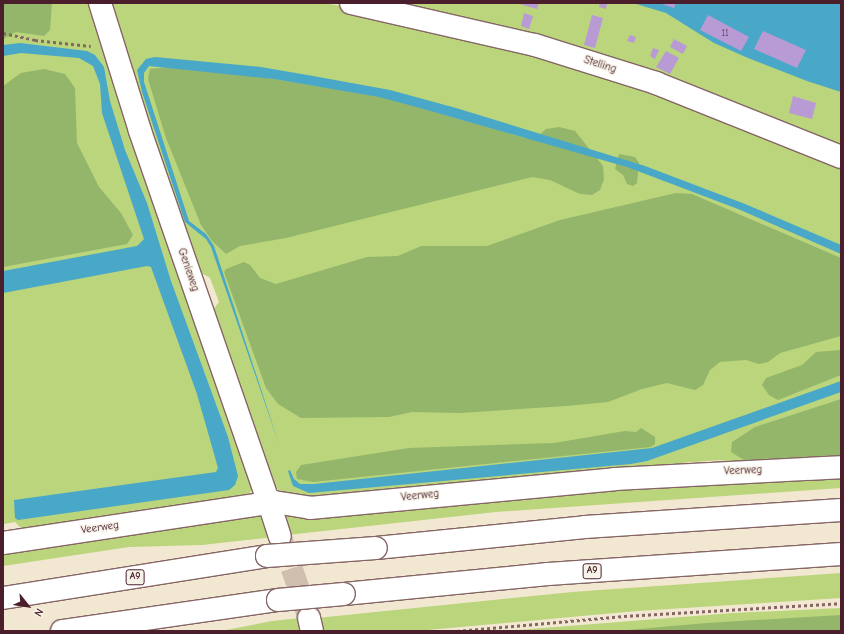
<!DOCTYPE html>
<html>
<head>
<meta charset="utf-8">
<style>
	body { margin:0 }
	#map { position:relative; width:844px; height:634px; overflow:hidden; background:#f2e7d0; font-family:"Comic Neue",sans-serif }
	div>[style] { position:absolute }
	.green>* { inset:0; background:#bad57b }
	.forest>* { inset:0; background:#93b66b }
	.water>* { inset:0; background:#49a7c8 }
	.building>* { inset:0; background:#b89bd4 }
	.tertiary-tunnel>* { height:22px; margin-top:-11px; transform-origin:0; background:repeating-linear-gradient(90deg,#d0bfaf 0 22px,transparent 0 33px) }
	.path>* { height:2.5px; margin-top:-1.25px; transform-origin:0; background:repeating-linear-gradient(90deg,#856565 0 3px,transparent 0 6px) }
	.roads { filter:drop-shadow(1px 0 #856565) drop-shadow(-1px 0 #856565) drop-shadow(0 1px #856565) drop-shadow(0 -1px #856565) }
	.minor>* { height:22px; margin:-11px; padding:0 11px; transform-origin:11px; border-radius:11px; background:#fff }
	.tertiary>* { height:22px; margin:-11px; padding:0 11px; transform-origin:11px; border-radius:11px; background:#fff }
	.motorway>* { height:22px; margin:-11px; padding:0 11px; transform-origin:11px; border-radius:11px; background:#fff }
	.bridges { filter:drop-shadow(1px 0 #856565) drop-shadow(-1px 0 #856565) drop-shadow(0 1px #856565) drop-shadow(0 -1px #856565) }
	.motorway-bridge>* { height:22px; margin:-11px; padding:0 11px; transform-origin:11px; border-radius:11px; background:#fff }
	span { translate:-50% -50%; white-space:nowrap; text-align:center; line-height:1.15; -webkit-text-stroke:3px #f7f3e8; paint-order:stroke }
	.number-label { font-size:9px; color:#663e55 }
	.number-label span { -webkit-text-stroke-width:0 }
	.shield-label span { padding:1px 3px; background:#f7f3e8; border:1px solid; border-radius:3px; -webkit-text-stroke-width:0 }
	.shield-label { font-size:10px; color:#4a1f2b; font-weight:700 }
	.street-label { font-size:11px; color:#4a1f2b }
	.frame { position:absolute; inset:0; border:4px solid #4a1f2b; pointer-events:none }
	.north { position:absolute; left:8px; top:586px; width:40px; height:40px; -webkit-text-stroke:3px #f7f3e8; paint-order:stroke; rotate:120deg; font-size:11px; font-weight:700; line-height:16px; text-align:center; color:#4a1f2b }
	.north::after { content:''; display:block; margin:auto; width:14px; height:18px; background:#4a1f2b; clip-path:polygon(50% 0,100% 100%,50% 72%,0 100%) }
</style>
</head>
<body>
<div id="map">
	<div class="green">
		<div style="clip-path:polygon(3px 3px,94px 3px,253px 484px,252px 490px,244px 498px,29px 531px,22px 529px,15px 522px,4px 524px,3px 530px)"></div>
		<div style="clip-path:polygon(107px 3px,324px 3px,358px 9px,518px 45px,841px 161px,841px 459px,744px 464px,720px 460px,681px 463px,660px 471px,323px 499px,281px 492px,273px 484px,209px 315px,219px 302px,210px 278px,193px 268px)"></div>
		<div style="clip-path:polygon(374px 3px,841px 3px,841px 153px)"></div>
		<div style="clip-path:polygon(841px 472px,841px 488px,496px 512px,287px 535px,283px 514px)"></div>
		<div style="clip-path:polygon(254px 514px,263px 518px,274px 537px,202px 545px,129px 547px,3px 566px,3px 548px)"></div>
		<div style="clip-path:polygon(841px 573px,841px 598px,637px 611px,417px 631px,320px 631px,317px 618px,572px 592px)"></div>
		<div style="clip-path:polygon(841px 608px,841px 631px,505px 631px,733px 613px)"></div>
		<div style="clip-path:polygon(301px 618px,304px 631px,221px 631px,272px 621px)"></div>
	</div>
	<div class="forest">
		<div style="clip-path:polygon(3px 3px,52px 3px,50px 30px,44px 36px,16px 32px,3px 39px)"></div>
		<div style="clip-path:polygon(178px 66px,231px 72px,384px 97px,525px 138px,537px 137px,546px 129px,559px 127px,575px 131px,603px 166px,604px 179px,600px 190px,592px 195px,580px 194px,550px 180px,532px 177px,286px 238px,240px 246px,226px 254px,212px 241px,201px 225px,166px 138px,148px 79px,150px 69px)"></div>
		<div style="clip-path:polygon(44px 69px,65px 74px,75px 88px,77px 143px,99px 187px,121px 213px,133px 235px,127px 244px,3px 267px,3px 86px,21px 73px)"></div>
		<div style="clip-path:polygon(619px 154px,635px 157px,639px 163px,637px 183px,633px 186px,627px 184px,623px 175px,615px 169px)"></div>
		<div style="clip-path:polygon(676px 193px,692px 194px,841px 258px,841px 336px,780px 353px,768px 362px,759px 364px,746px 360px,720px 362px,710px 370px,703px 385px,695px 390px,667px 383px,642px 389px,608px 402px,566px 406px,460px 413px,412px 412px,389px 417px,301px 418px,278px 404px,266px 388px,224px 272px,226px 269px,244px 262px,250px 265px,260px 278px,276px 284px,367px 257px,398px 256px,421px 246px,487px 246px,560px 220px)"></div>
		<div style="clip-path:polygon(841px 350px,841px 375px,778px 400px,769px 395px,762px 385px,766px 378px,802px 365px,816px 352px)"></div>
		<div style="clip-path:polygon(841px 399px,841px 455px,744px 460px,731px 452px,732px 442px,755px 427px)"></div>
		<div style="clip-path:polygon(641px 428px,655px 437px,655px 444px,651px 447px,313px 482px,297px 479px,296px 472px,301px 465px,409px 448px,554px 443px,625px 431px,636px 432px)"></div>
		<div style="clip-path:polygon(841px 615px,841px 631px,616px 631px,707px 623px)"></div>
	</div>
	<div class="water">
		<div style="clip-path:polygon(633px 3px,841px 3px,841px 92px,807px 81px,748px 58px,714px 43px,666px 13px)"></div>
		<div style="clip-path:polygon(20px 43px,87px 51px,95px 55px,104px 67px,110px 101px,125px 150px,147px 203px,171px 281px,228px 437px,238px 476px,235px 485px,229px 490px,18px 520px,15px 518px,14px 500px,216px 472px,218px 468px,197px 394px,151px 267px,147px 266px,3px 293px,3px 271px,137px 246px,144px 239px,102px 113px,100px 84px,93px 66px,79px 58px,21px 53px,3px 56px,3px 45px)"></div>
		<div style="clip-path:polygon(155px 57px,261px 67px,313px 76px,390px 90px,456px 108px,645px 166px,745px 204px,841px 245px,841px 254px,738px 209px,627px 167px,420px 108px,379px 97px,274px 79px,149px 66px,144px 73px,144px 82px,189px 221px,206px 234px,214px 246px,279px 444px,211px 247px,206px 239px,185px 222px,142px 92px,137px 70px,146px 59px)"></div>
		<div style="clip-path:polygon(841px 381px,841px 392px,647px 461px,631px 464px,309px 493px,293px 486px,288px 471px,290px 470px,294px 479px,300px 484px,314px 484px,652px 448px)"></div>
	</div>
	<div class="building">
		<div style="clip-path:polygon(516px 3px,539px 3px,537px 9px)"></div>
		<div style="clip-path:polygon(600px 3px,607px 3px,606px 9px,599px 7px)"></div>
		<div style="clip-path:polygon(659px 3px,676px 3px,674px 8px)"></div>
		<div style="clip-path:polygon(524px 13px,533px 16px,529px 29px,521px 26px)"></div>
		<div style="clip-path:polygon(592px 15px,603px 18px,595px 48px,584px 45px)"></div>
		<div style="clip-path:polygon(708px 15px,749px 37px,741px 51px,700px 30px)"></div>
		<div style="clip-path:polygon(763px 31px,806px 50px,797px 68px,754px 49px)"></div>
		<div style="clip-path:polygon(630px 35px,636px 37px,634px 43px,627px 41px)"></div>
		<div style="clip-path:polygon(674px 39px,687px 46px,683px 54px,670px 47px)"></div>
		<div style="clip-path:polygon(653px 48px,659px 50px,655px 59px,650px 56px)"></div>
		<div style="clip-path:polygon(666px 51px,679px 58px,670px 74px,656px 67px)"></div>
		<div style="clip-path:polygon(793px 96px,816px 103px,812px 119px,789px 113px)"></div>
	</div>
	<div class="tertiary-tunnel">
		<div style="left:281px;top:537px;width:83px;rotate:71.1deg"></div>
	</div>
	<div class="path">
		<div style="left:3px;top:33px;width:33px;rotate:12deg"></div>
		<div style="left:35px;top:40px;width:56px;rotate:6.1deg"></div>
		<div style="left:457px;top:631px;width:168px;rotate:-5.1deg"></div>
		<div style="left:624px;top:616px;width:217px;rotate:-3.4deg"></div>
	</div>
	<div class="roads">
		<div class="minor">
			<div style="left:100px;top:3px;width:134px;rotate:72.6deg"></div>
			<div style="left:140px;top:131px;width:394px;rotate:70.9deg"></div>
			<div style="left:351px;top:3px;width:189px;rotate:12.9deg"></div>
			<div style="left:535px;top:45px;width:127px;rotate:17.4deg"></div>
			<div style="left:656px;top:83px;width:199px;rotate:21.8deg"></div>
			<div style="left:3px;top:543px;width:274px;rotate:-8.6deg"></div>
			<div style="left:274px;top:502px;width:36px;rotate:9deg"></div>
			<div style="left:310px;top:508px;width:306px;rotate:-5.4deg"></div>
			<div style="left:615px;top:479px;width:226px;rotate:-3deg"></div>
		</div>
		<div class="tertiary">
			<div style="left:269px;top:503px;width:35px;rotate:72deg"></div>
			<div style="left:309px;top:618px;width:13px;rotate:77deg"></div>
		</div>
		<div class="motorway">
			<div style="left:376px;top:548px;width:210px;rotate:-5.7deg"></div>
			<div style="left:585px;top:527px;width:257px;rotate:-3.8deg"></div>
			<div style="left:344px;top:594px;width:205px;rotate:-5.6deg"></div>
			<div style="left:548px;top:574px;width:294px;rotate:-3.9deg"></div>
			<div style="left:3px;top:598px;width:267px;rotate:-9deg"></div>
			<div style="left:62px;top:631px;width:218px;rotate:-8.2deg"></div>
		</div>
	</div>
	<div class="bridges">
		<div class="motorway-bridge">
			<div style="left:267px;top:556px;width:109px;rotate:-4.2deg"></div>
			<div style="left:278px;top:600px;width:66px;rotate:-5.2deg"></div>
		</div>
	</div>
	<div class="number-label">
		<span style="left:725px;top:33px">11</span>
	</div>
	<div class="shield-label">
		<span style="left:592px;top:571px">A9</span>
		<span style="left:135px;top:577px">A9</span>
	</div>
	<div class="street-label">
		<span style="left:600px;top:65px;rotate:18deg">Stelling</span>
		<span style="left:188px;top:270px;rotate:71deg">Genieweg</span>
		<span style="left:743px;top:471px;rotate:-2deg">Veerweg</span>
		<span style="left:420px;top:496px;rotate:-6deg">Veerweg</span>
		<span style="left:100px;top:528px;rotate:-8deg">Veerweg</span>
	</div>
	<div class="frame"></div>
	<div class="north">N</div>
</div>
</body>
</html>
